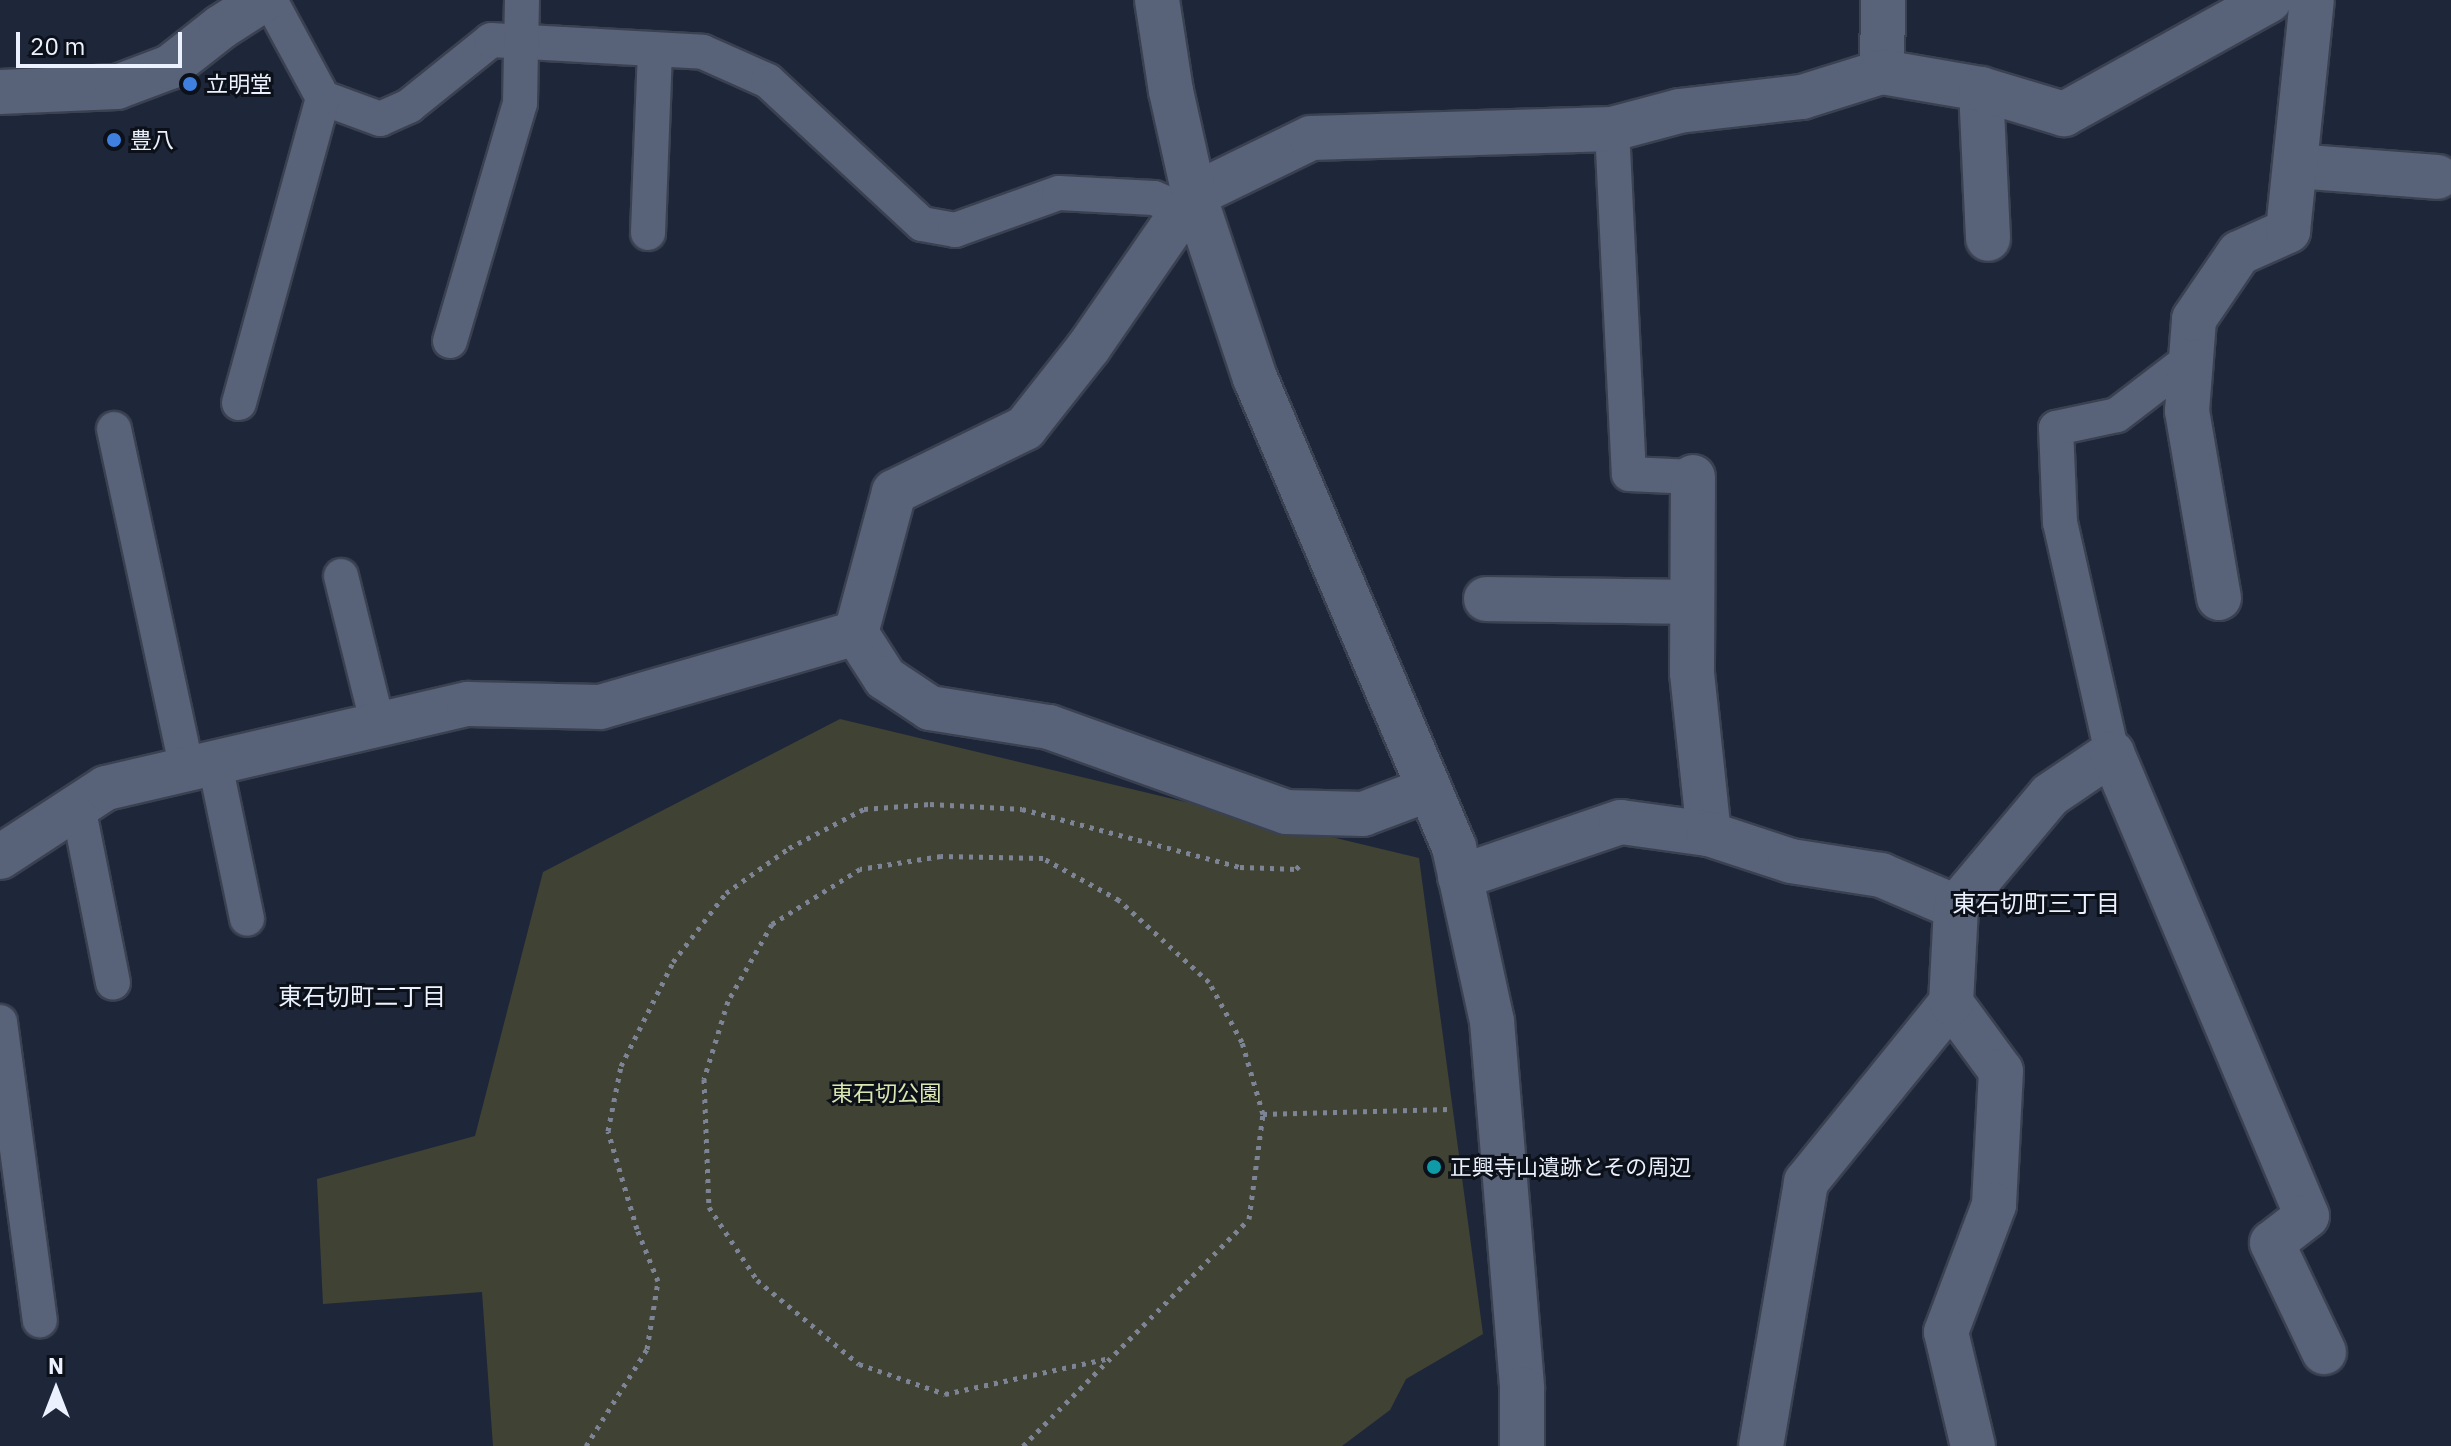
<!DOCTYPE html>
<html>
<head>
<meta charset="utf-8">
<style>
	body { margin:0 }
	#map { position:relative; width:2451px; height:1446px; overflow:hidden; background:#1e273a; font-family:"IBM Plex Sans","Noto Sans JP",sans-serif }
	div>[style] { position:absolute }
	.green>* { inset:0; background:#404333 }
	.path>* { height:5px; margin-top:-2.5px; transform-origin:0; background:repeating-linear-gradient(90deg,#7d8495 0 4px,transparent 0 10px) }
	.roads { filter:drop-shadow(2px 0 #3a4151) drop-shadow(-2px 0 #3a4151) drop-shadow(0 2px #3a4151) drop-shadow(0 -2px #3a4151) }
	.lane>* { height:34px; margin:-17px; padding:0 17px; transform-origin:17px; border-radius:17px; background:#586279 }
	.street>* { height:44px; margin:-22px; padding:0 22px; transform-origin:22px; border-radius:22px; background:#586279 }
	.secondary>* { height:44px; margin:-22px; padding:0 22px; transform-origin:22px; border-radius:22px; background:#586279 }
	.dots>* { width:22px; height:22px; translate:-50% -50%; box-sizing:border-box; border:4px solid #0c1018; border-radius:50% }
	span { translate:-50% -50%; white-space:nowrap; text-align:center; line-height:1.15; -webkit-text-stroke:6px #0c1018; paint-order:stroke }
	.poi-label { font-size:22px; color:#ebf1fe }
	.left { translate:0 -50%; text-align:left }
	.park-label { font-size:22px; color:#dce7af }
	.neighbourhood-label { font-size:24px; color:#ebf1fe }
	.north { position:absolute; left:16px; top:1350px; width:80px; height:80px; -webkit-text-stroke:6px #0c1018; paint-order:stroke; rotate:0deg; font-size:22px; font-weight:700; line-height:32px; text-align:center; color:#ebf1fe }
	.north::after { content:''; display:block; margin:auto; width:28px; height:36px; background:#ebf1fe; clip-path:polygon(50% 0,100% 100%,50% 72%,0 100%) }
	.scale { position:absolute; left:16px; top:32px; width:166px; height:36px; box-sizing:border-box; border:4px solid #ebf1fe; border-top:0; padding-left:10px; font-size:24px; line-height:28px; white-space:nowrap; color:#ebf1fe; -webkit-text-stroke:6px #0c1018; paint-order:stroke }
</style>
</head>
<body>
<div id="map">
	<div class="green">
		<div style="clip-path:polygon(840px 719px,1419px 858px,1483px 1334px,1406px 1379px,1390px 1410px,1342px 1446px,493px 1446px,482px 1292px,323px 1304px,317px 1179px,475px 1136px,543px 872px)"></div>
	</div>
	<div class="path">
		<div style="left:1263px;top:1114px;width:187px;rotate:-1.5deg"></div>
		<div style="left:586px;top:1446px;width:115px;rotate:-57.8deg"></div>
		<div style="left:647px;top:1349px;width:69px;rotate:-80.8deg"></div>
		<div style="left:658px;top:1281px;width:56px;rotate:-112deg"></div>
		<div style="left:637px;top:1229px;width:102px;rotate:-106.5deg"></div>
		<div style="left:608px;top:1131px;width:66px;rotate:-78.7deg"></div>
		<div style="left:621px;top:1066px;width:116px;rotate:-63.4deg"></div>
		<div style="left:673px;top:962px;width:87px;rotate:-52.5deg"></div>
		<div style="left:726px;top:893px;width:77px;rotate:-35.5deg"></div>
		<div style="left:789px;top:848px;width:85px;rotate:-27.5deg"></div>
		<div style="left:864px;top:809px;width:66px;rotate:-4.3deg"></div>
		<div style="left:930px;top:804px;width:92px;rotate:3.1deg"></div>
		<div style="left:1022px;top:809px;width:226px;rotate:14.9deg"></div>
		<div style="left:1240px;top:867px;width:56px;rotate:2deg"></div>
		<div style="left:1296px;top:869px;width:7px;rotate:-45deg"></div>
		<div style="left:1023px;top:1446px;width:320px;rotate:-45.1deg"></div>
		<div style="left:1249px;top:1219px;width:106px;rotate:-82.4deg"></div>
		<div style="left:1263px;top:1114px;width:75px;rotate:-106.3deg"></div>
		<div style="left:1242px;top:1042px;width:68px;rotate:-118.8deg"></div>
		<div style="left:1209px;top:982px;width:122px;rotate:-137.7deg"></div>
		<div style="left:1119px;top:900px;width:87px;rotate:-151.1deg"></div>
		<div style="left:1043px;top:858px;width:102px;rotate:-178.9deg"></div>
		<div style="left:941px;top:856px;width:82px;rotate:170.9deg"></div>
		<div style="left:860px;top:869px;width:104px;rotate:148deg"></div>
		<div style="left:772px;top:924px;width:89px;rotate:119.7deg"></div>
		<div style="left:728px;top:1001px;width:82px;rotate:107.1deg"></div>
		<div style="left:704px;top:1079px;width:128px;rotate:87.8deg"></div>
		<div style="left:709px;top:1207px;width:87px;rotate:56.7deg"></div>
		<div style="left:757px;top:1280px;width:132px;rotate:39.5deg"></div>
		<div style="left:859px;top:1364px;width:91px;rotate:19.2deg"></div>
		<div style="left:945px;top:1394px;width:169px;rotate:-12.3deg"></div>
	</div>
	<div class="roads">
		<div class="lane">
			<div style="left:323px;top:98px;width:61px;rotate:20.2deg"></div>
			<div style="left:380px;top:119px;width:32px;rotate:-24deg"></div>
			<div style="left:409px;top:106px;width:105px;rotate:-38.8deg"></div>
			<div style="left:491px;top:40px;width:212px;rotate:3.2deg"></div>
			<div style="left:703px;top:52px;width:71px;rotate:24deg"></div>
			<div style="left:768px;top:81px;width:210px;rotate:42.9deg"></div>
			<div style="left:922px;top:224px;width:34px;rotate:10deg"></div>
			<div style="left:955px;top:230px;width:110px;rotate:-19.6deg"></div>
			<div style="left:1059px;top:193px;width:95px;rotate:3deg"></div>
			<div style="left:1154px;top:198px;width:33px;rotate:23deg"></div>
			<div style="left:1612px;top:129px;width:345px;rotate:87.2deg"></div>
			<div style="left:1629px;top:474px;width:64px;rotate:2.7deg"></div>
			<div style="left:648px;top:233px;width:182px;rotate:-87.8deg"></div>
			<div style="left:450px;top:341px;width:248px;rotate:-73.6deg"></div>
			<div style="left:520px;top:103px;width:103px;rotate:-88.9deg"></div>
			<div style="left:239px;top:403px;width:316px;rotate:-74.6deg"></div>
			<div style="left:323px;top:98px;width:111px;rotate:-118.4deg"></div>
			<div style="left:114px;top:429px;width:349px;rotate:77.9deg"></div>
			<div style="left:341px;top:576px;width:154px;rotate:76.1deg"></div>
			<div style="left:2112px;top:753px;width:236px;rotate:-102.7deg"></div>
			<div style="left:2060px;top:523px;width:95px;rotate:-92.4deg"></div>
			<div style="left:2056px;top:428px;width:62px;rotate:-12deg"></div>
			<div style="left:2117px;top:415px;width:92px;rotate:-37.5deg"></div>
			<div style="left:215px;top:764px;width:158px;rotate:78.3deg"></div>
			<div style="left:78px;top:806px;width:180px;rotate:78.8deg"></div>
			<div style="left:0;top:1022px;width:301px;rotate:82.4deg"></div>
		</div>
		<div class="street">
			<div style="left:1882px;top:72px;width:72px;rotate:-89.2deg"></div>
			<div style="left:1981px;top:89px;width:150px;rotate:87.3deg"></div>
			<div style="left:0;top:92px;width:117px;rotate:-2.4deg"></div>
			<div style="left:117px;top:87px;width:57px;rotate:-20.7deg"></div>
			<div style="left:170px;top:67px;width:65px;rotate:-38.1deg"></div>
			<div style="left:221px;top:27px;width:50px;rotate:-32.7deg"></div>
			<div style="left:2296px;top:166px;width:142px;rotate:4.4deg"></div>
			<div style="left:1693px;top:477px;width:196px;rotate:90.3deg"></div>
			<div style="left:1692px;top:673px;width:162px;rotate:84deg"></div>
			<div style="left:2219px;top:598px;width:190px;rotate:-99.7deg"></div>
			<div style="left:2187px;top:411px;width:92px;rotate:-85.6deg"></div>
			<div style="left:2194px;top:319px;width:80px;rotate:-55.7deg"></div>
			<div style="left:2239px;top:253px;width:54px;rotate:-24.2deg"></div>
			<div style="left:2288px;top:231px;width:232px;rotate:-84.1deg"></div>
			<div style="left:1486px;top:599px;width:206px;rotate:0.8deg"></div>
			<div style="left:856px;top:633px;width:54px;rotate:57.2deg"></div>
			<div style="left:885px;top:678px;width:54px;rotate:33.7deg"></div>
			<div style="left:930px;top:708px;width:121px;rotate:9.1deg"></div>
			<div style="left:1049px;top:727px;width:252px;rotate:19.7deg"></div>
			<div style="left:1286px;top:812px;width:77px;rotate:1.5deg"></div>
			<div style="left:1363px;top:814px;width:71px;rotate:-20.7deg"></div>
			<div style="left:0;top:857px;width:126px;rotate:-33.1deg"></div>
			<div style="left:106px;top:788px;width:372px;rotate:-13.1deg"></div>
			<div style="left:468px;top:704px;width:132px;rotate:1.3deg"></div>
			<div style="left:600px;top:707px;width:266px;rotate:-16.1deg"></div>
			<div style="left:856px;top:633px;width:146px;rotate:-74.9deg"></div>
			<div style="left:894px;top:492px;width:146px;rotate:-26deg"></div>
			<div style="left:1025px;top:428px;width:103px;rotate:-51.7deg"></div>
			<div style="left:1089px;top:347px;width:185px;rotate:-55.4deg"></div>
			<div style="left:1194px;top:195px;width:130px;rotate:-26deg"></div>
			<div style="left:1311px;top:138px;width:301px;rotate:-1.7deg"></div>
			<div style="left:1612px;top:129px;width:69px;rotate:-15deg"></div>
			<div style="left:1679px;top:111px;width:124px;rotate:-6.5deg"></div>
			<div style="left:1802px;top:97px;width:84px;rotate:-17.4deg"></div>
			<div style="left:1882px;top:72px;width:100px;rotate:9.7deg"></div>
			<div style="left:1981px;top:89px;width:87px;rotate:16.8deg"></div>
			<div style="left:2064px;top:114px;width:235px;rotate:-29deg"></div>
			<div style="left:1460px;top:877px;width:170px;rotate:-18.9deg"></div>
			<div style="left:1621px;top:822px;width:89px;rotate:7.8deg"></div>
			<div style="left:1709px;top:834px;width:86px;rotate:18.2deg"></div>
			<div style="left:1791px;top:861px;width:91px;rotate:8.8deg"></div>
			<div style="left:1881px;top:875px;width:82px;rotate:23.1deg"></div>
			<div style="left:1951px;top:1003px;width:84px;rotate:53.7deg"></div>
			<div style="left:2001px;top:1071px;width:134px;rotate:93deg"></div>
			<div style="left:1994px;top:1205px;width:136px;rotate:110.7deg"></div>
			<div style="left:1946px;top:1332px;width:117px;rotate:76.7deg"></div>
			<div style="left:1761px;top:1446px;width:268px;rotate:-80.3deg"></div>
			<div style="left:1806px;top:1182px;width:230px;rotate:-51deg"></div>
			<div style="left:1951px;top:1003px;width:96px;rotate:-87deg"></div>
			<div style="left:1956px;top:907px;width:146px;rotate:-50deg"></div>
			<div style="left:2050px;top:795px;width:75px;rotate:-34.1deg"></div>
			<div style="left:2112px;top:753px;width:502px;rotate:67.16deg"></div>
			<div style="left:2307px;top:1216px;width:44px;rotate:142.4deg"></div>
			<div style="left:2272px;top:1243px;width:121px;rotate:64.5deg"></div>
		</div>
		<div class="secondary">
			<div style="left:1157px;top:0;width:92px;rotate:81.3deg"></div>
			<div style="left:1171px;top:91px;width:107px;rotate:77.5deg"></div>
			<div style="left:1194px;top:195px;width:193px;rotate:71.6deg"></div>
			<div style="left:1255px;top:378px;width:509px;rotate:67.01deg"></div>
			<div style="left:1454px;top:847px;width:178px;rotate:77.7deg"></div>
			<div style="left:1492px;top:1021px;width:369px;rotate:85.3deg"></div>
			<div style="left:1522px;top:1389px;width:57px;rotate:90deg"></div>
		</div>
	</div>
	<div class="dots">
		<div style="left:190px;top:84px;background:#3f7fe0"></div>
		<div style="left:114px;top:140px;background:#3f7fe0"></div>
		<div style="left:1434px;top:1167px;background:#0f9aa8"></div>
	</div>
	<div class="poi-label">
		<span class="left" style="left:206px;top:84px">立明堂</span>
		<span class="left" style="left:130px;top:140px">豊八</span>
		<span class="left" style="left:1450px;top:1167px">正興寺山遺跡とその周辺</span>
	</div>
	<div class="park-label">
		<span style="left:886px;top:1093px">東石切公園</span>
	</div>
	<div class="neighbourhood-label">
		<span style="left:2036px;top:904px">東石切町三丁目</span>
		<span style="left:362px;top:997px">東石切町二丁目</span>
	</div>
	<div class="north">N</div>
	<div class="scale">20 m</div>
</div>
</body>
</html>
